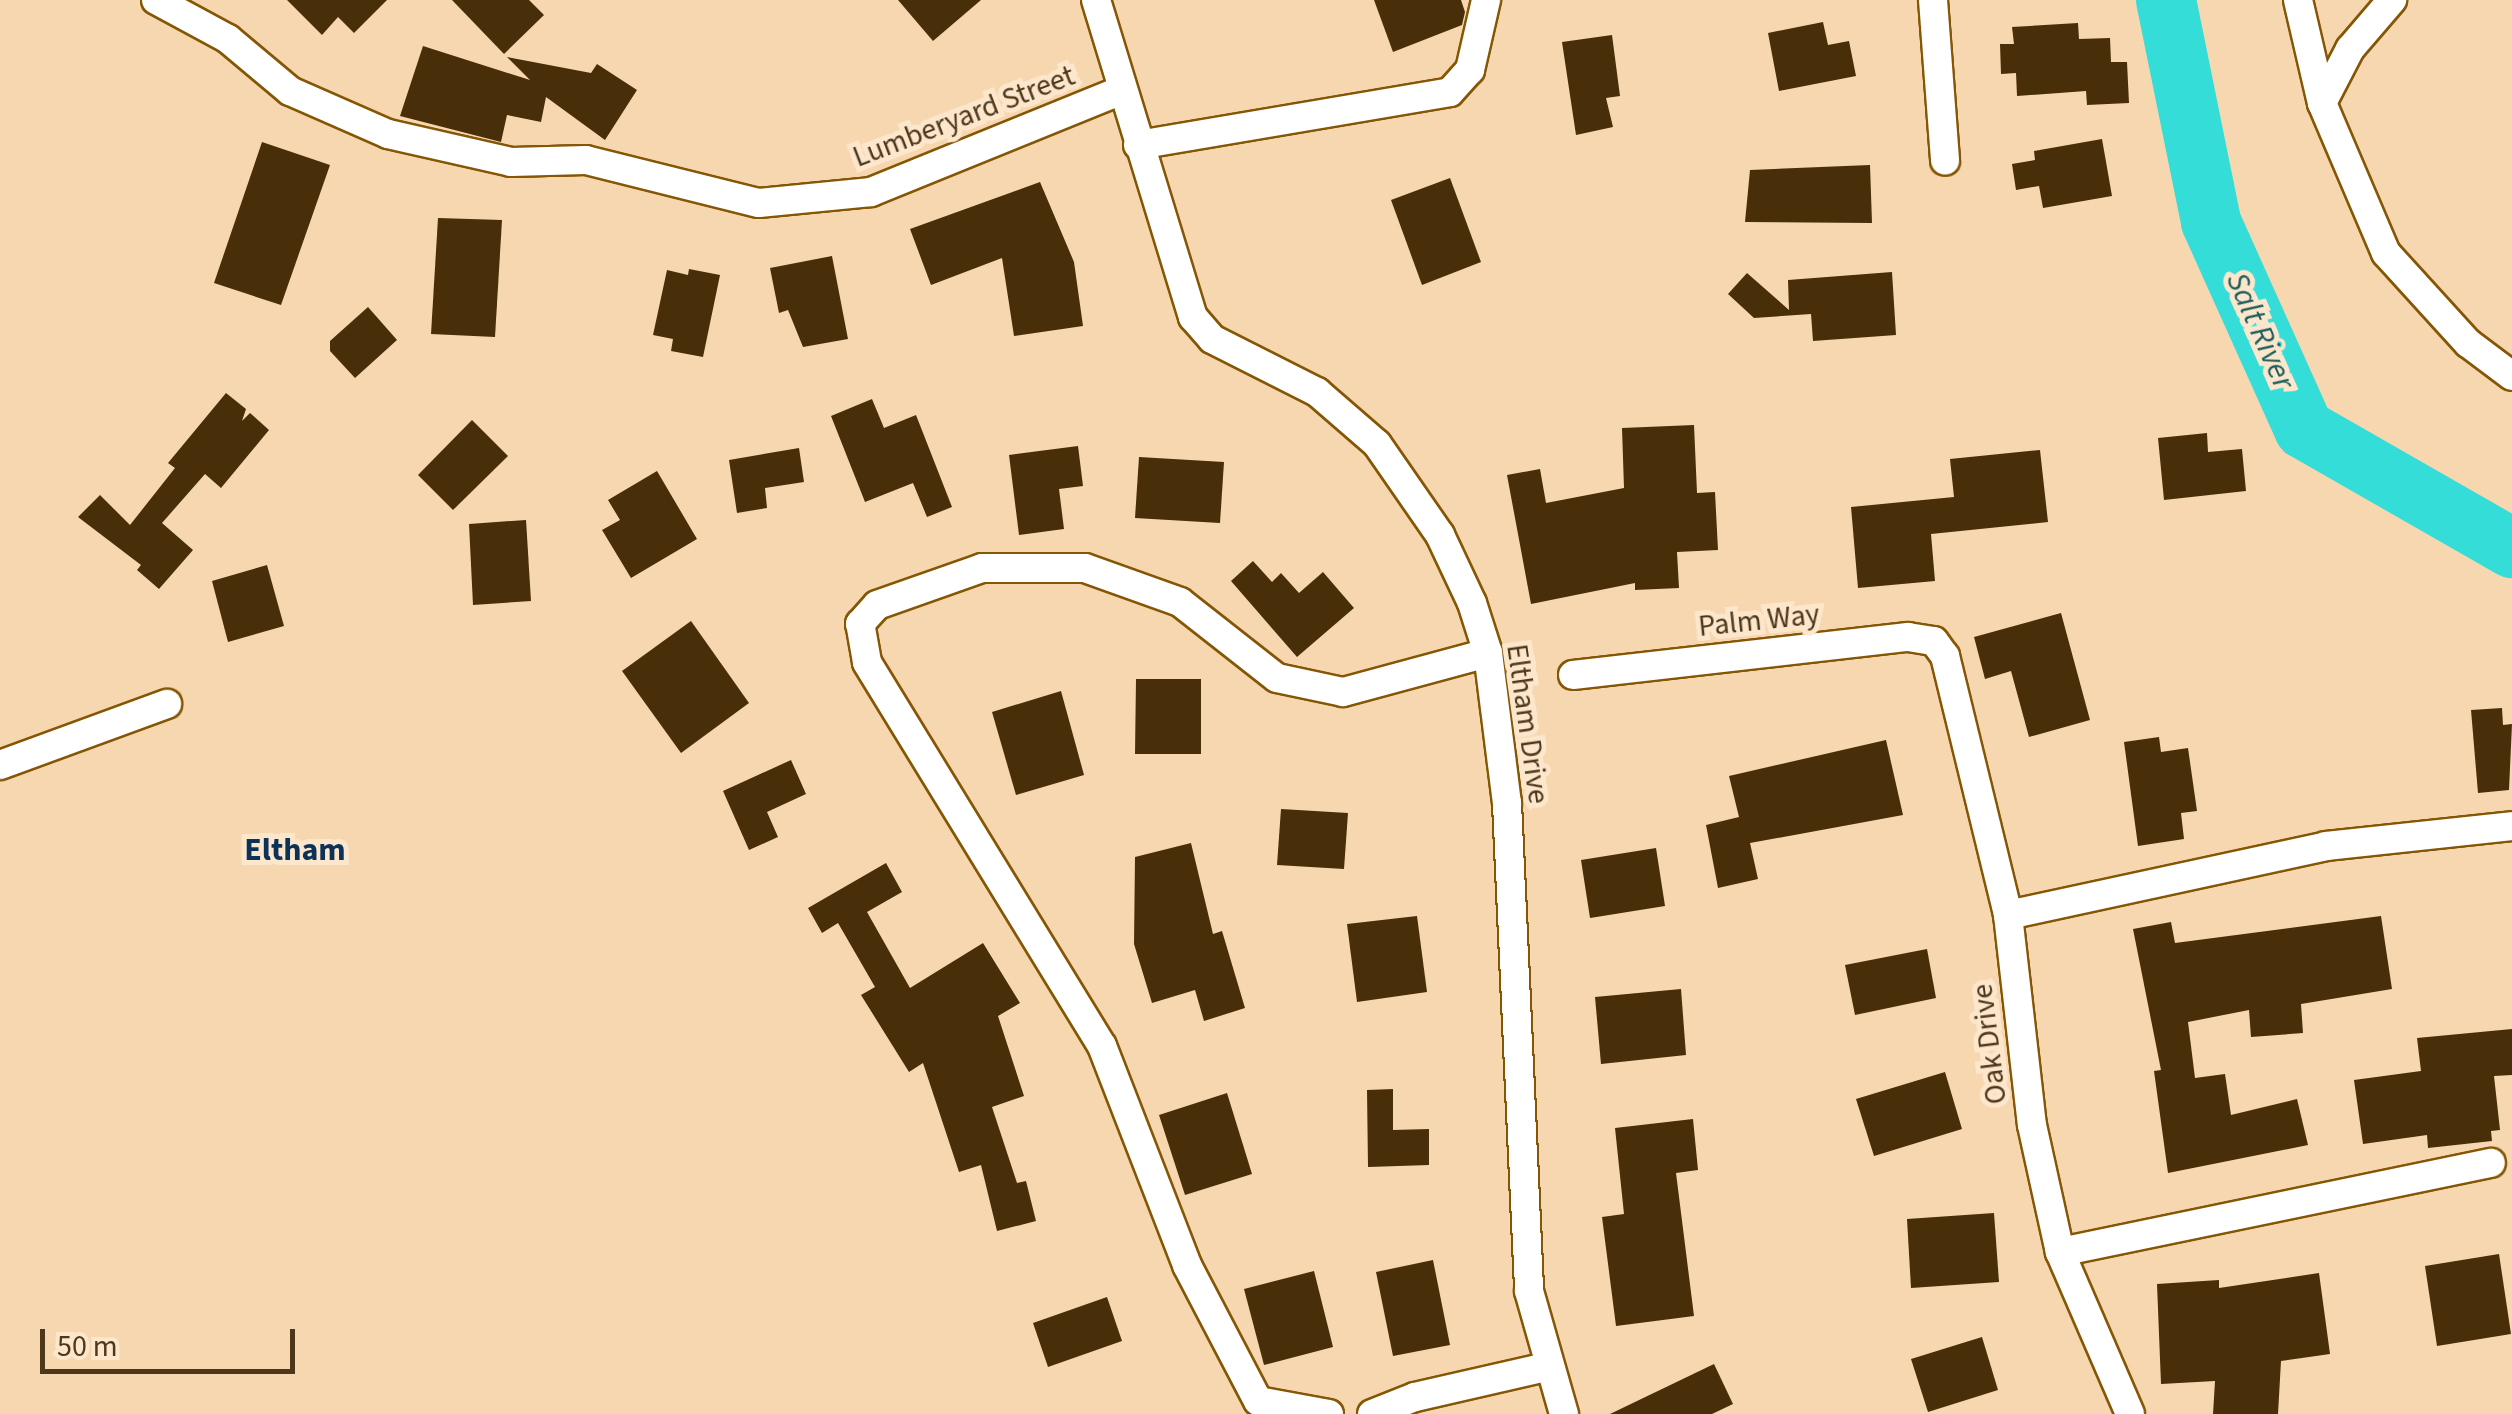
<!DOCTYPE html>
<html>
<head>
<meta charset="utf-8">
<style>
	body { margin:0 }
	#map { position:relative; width:2512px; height:1414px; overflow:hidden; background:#f7d7b0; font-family:"Source Sans 3",sans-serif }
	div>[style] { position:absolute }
	.river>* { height:60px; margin:-30px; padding:0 30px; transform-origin:30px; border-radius:30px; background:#35ddd8 }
	.building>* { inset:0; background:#482e09 }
	.roads { filter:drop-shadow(2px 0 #855604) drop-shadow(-2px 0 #855604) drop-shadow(0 2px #855604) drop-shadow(0 -2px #855604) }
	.minor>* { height:28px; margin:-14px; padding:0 14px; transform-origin:14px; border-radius:14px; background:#fff }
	span { translate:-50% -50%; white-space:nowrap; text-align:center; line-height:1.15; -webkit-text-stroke:10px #fce7cd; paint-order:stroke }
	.street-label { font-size:30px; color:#4e381c }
	.water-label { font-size:32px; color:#1d5e5c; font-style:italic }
	.neighbourhood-label { font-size:32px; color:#0c3258; font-weight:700 }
	.scale { position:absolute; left:40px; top:1329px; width:255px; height:45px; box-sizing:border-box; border:5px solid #4e381c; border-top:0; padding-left:12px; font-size:30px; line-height:35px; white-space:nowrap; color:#4e381c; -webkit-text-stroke:8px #fce7cd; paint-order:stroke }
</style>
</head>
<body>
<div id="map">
	<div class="river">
		<div style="left:2166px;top:0;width:227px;rotate:78.5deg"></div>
		<div style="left:2211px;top:222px;width:227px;rotate:65.8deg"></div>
		<div style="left:2304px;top:429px;width:240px;rotate:29.8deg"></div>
	</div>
	<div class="building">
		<div style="clip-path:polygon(287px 0,387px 0,354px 33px,338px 17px,322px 35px)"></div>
		<div style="clip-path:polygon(452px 0,529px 0,544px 15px,504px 54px)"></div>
		<div style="clip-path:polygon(898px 0,981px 0,933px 41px)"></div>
		<div style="clip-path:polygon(1374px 0,1461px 0,1465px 12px,1462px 25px,1393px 52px)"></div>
		<div style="clip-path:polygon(1823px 22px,1828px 45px,1849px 41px,1856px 76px,1779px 91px,1768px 33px)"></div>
		<div style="clip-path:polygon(2078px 23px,2079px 39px,2110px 38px,2111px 62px,2127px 62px,2129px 103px,2087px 105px,2086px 91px,2017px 96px,2016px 73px,2001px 74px,2000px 44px,2014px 44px,2012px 27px)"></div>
		<div style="clip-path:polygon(1612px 35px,1620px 96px,1606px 98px,1613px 127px,1576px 135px,1562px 42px)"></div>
		<div style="clip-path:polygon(423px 46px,530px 80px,507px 57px,591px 73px,597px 64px,637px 90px,605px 140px,546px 97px,541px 122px,507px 115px,501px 142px,400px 116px)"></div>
		<div style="clip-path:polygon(2102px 139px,2112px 196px,2043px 208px,2039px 186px,2016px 190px,2012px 164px,2035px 160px,2034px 151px)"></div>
		<div style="clip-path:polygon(262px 142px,330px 165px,281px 305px,214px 283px)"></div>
		<div style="clip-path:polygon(1870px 165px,1872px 223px,1745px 222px,1750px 170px)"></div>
		<div style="clip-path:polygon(1450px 178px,1481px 262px,1422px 285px,1391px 200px)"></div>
		<div style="clip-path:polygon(1040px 182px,1074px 262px,1083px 326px,1014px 336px,1002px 258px,931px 285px,910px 229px)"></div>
		<div style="clip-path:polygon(438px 218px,502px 220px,495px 337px,431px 334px)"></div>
		<div style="clip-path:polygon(832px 256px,848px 339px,803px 347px,788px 310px,779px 313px,770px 268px)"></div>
		<div style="clip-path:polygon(689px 269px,720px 275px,703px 357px,671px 351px,673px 339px,653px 335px,667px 270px,688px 275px)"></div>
		<div style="clip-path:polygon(1892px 272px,1896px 335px,1813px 341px,1811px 314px,1754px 318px,1728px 294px,1747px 273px,1789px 310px,1788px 280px)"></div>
		<div style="clip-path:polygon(368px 307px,397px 340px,355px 378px,330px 351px,330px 341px)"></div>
		<div style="clip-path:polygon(226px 393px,246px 409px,242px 421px,250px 413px,269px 430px,221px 488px,205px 474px,162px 523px,193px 550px,159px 589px,137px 570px,141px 565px,78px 517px,100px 495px,130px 525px,175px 468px,168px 463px)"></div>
		<div style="clip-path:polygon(872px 399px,884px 428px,916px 415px,952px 507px,927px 517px,913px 483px,865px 502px,831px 416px)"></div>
		<div style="clip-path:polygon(472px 420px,508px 456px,453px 510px,418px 475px)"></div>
		<div style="clip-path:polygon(1694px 425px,1697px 493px,1715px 492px,1718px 550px,1677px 552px,1679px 588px,1635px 590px,1635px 583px,1531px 604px,1507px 475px,1540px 469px,1546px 503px,1624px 488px,1622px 428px)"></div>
		<div style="clip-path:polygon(2207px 433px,2208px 452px,2242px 449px,2246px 491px,2164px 500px,2158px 438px)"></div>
		<div style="clip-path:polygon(1078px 446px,1083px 486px,1059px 489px,1064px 529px,1019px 535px,1009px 455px)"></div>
		<div style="clip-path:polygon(799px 448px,804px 482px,765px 488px,767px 508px,737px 513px,729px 460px)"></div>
		<div style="clip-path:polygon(2040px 450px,2048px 522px,1931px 534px,1935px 581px,1858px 588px,1851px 507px,1954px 497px,1950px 459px)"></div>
		<div style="clip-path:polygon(1139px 457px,1224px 462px,1220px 523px,1135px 518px)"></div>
		<div style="clip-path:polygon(657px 471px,697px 539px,631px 578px,602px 530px,620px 520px,608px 500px)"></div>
		<div style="clip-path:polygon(526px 520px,531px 601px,473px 605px,469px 524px)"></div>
		<div style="clip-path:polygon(1253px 561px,1272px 582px,1281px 573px,1299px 593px,1323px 572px,1354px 608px,1297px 657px,1231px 581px)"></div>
		<div style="clip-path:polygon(267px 565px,284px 626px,228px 642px,212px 581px)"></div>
		<div style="clip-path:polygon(2061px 613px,2090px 720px,2029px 737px,2011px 671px,1985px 679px,1974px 637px)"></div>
		<div style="clip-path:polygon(691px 621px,749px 703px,681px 753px,622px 671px)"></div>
		<div style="clip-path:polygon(1136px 679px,1201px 679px,1201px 754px,1135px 754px)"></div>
		<div style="clip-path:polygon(1061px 691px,1084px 775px,1016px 795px,992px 712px)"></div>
		<div style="clip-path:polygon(2502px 708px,2503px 725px,2512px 724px,2509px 790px,2478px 793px,2471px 710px)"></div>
		<div style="clip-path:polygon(2159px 737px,2161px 752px,2188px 748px,2197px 811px,2181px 813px,2184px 839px,2138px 846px,2124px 742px)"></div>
		<div style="clip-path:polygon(1886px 740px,1903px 815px,1750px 843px,1758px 879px,1718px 888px,1706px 825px,1739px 817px,1729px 776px)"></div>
		<div style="clip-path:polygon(791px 760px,806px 794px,767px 812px,778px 837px,749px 850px,723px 791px)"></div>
		<div style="clip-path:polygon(1281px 809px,1348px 813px,1344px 869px,1277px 865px)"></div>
		<div style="clip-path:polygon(1191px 843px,1213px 934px,1222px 931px,1245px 1008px,1204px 1021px,1195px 990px,1152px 1003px,1134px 944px,1135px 857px)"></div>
		<div style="clip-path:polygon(1656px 848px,1665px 906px,1590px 918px,1581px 860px)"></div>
		<div style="clip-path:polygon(886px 863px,902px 892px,867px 912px,910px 988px,983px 943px,1020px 1003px,998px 1016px,1024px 1096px,992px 1107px,1017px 1183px,1026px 1181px,1036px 1221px,997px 1231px,981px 1165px,959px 1172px,923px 1063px,909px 1072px,861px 995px,875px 987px,838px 923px,822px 933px,808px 908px)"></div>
		<div style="clip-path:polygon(1417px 916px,1427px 992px,1357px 1002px,1347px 924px)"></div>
		<div style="clip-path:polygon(2381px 916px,2392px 989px,2301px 1004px,2303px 1033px,2251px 1037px,2249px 1010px,2188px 1022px,2195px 1078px,2225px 1074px,2231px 1115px,2297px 1099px,2308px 1145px,2168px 1173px,2154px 1071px,2161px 1070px,2133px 929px,2171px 922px,2175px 943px)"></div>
		<div style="clip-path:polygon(1927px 949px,1936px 998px,1855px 1015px,1845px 965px)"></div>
		<div style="clip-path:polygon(1681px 989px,1686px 1055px,1601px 1064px,1595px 997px)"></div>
		<div style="clip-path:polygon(2512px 1029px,2512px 1075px,2494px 1076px,2500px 1130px,2491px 1131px,2492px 1141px,2428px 1148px,2427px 1135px,2363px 1144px,2354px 1080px,2421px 1071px,2417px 1038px)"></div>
		<div style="clip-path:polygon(1945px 1072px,1962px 1129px,1874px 1156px,1856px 1099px)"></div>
		<div style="clip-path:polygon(1393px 1089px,1393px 1130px,1429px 1129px,1429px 1165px,1368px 1167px,1367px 1090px)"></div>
		<div style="clip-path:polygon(1227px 1093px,1252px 1174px,1185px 1195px,1159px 1115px)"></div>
		<div style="clip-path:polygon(1693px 1119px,1698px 1170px,1676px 1173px,1694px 1316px,1616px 1326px,1602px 1217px,1624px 1214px,1615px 1128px)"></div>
		<div style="clip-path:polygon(1994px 1213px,1999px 1282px,1911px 1288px,1907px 1219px)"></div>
		<div style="clip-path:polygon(2499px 1254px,2511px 1334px,2437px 1346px,2425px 1266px)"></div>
		<div style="clip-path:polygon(1433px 1260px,1450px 1345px,1393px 1356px,1376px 1272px)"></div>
		<div style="clip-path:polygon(1314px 1271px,1333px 1347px,1264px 1365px,1244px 1289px)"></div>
		<div style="clip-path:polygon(2319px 1273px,2330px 1354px,2281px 1361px,2278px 1414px,2213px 1414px,2215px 1381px,2161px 1384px,2157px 1284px,2219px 1280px,2219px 1288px)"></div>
		<div style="clip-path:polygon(1107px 1297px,1122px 1341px,1048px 1367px,1033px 1323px)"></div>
		<div style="clip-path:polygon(1982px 1337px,1998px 1390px,1928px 1412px,1911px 1359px)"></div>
		<div style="clip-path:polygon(1714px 1364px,1733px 1404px,1712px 1414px,1610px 1414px)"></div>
	</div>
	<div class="roads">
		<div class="minor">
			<div style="left:156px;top:0;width:82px;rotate:28.4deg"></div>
			<div style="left:228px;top:39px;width:81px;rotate:40deg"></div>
			<div style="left:290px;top:91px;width:107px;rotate:23.7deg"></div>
			<div style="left:388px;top:134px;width:126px;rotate:12.8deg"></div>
			<div style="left:511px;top:162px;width:75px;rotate:-1.5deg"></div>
			<div style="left:586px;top:160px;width:178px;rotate:14deg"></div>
			<div style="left:759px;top:203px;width:113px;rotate:-5.6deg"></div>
			<div style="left:871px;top:192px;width:269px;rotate:-22.1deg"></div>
			<div style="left:1096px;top:0;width:332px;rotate:73deg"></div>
			<div style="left:1193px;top:317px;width:29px;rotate:49deg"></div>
			<div style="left:1212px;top:339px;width:118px;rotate:26.8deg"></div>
			<div style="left:1317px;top:392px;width:79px;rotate:40.9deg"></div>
			<div style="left:1377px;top:444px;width:111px;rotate:55.3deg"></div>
			<div style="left:1440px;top:535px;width:75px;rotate:64.8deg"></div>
			<div style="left:1472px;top:603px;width:52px;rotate:72.3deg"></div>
			<div style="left:1488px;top:653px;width:151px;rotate:82.8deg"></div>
			<div style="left:1507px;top:803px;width:488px;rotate:87.4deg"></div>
			<div style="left:1529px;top:1291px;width:128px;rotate:74.1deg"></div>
			<div style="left:1933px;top:0;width:161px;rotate:85.7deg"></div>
			<div style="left:2298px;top:0;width:106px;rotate:76.9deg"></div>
			<div style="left:2322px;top:103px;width:163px;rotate:66.9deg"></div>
			<div style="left:2386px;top:253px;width:122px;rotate:47.7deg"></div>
			<div style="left:2468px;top:343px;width:55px;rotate:36.9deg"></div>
			<div style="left:2322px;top:103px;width:61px;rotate:-62.6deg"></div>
			<div style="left:2350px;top:49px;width:65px;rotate:-49.4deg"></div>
			<div style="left:1138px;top:145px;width:316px;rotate:-9.6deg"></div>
			<div style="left:1450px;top:92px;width:30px;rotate:-48deg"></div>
			<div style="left:1470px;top:70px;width:72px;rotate:-77.1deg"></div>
			<div style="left:1573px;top:675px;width:337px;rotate:-6.5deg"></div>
			<div style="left:1908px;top:637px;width:26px;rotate:9deg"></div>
			<div style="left:1934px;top:641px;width:19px;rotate:54deg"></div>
			<div style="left:1945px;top:656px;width:267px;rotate:76.3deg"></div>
			<div style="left:2008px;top:915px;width:211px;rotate:83.5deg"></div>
			<div style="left:2032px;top:1125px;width:130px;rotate:77.6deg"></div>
			<div style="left:2060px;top:1252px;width:176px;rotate:66.6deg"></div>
			<div style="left:0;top:765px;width:178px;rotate:-20.1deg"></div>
			<div style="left:2008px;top:915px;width:325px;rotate:-12.2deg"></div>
			<div style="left:2326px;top:846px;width:187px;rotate:-6.1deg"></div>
			<div style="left:2060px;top:1252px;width:440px;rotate:-11.7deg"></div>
			<div style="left:1329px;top:1414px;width:72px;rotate:-169.6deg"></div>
			<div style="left:1258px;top:1401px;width:153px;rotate:-117.6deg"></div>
			<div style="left:1187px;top:1265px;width:235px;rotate:-111.2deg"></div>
			<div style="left:1102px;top:1046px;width:450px;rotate:-121.5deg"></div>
			<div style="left:867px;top:662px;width:39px;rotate:-100deg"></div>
			<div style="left:860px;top:624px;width:25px;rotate:-48deg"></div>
			<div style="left:877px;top:605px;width:111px;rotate:-19.4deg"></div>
			<div style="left:982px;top:568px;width:103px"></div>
			<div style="left:1085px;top:568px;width:101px;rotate:19.7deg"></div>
			<div style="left:1180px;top:602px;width:123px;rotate:38.1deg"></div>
			<div style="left:1277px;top:678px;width:67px;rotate:12deg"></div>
			<div style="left:1343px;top:692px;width:150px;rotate:-15.1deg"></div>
			<div style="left:1372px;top:1414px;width:46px;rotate:-21.6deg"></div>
			<div style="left:1415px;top:1397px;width:134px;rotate:-12.9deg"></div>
		</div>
	</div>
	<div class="street-label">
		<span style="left:964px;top:117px;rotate:-21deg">Lumberyard Street</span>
		<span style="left:1759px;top:621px;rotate:-6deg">Palm Way</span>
		<span style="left:1527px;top:724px;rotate:82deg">Eltham Drive</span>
		<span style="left:1990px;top:1044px;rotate:-97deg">Oak Drive</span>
	</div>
	<div class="water-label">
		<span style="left:2260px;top:331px;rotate:66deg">Salt River</span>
	</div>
	<div class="neighbourhood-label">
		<span style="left:295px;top:850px">Eltham</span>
	</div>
	<div class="scale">50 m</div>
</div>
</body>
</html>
